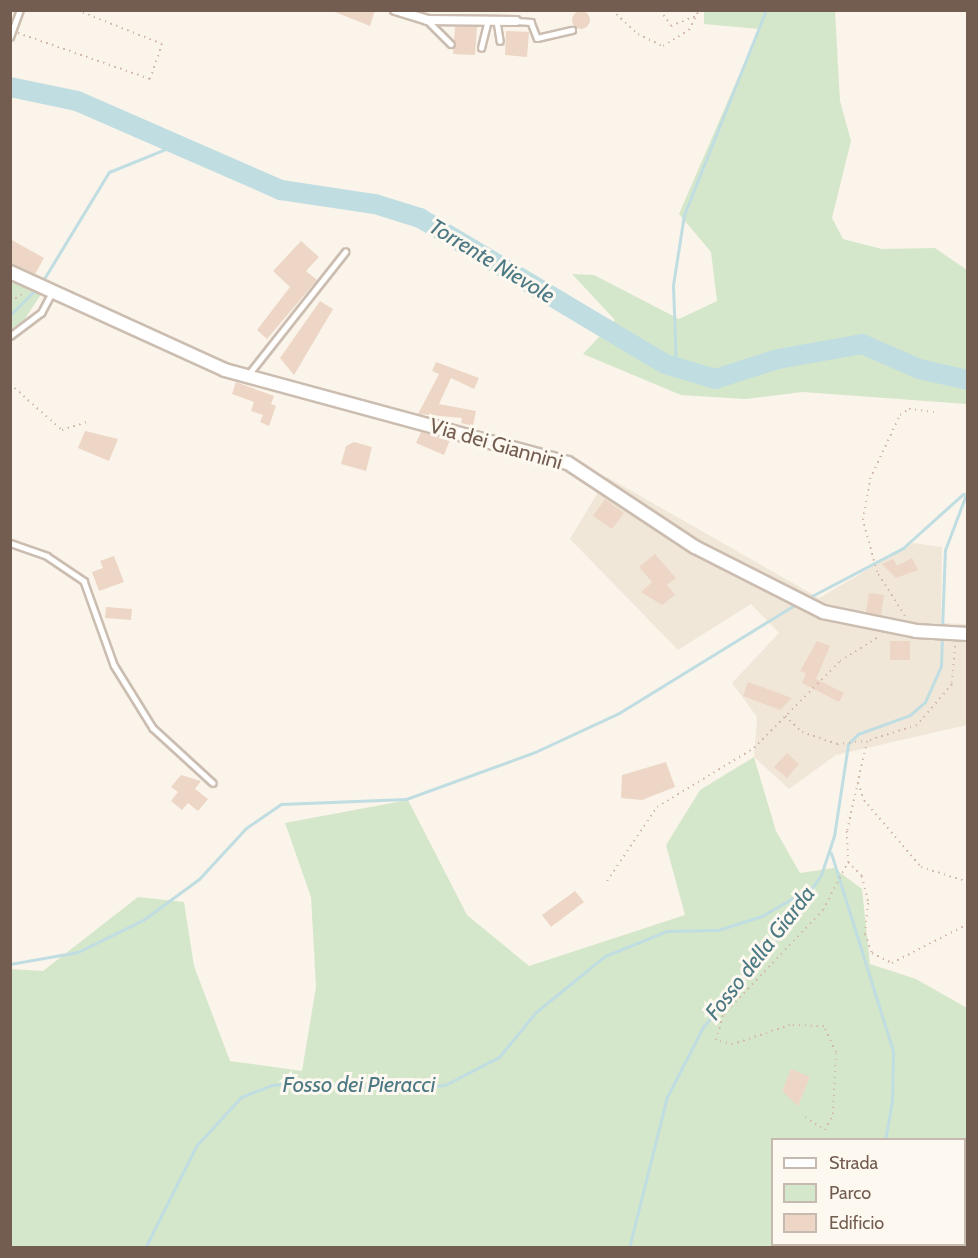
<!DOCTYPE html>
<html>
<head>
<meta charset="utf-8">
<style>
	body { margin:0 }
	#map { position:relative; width:978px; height:1258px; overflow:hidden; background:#faf4ea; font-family:Cabin,sans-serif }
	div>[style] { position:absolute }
	.residential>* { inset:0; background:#f1e7d9 }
	.green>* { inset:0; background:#d5e7ca }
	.stream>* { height:3px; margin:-1.5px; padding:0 1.5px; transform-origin:1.5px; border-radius:1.5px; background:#c0dde2 }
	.river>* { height:20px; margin:-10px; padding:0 10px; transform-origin:10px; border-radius:10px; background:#c0dde2 }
	.building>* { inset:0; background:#edd6c5 }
	.round { border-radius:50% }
	.path>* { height:2px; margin-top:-1px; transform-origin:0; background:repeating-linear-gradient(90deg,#d2b9a8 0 1.5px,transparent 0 6px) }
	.roads { filter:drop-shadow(2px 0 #ccbdb1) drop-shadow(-2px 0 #ccbdb1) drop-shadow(0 2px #ccbdb1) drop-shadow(0 -2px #ccbdb1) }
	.lane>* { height:4.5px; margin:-2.25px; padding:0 2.25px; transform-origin:2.25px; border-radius:2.25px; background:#fff }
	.street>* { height:8px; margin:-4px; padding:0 4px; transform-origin:4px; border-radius:4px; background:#fff }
	.secondary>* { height:12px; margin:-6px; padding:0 6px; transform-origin:6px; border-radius:6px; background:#fff }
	span { translate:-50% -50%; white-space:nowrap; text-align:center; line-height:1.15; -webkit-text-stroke:6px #fdf8f0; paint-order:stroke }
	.street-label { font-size:21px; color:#735d50 }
	.water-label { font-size:22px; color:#4c7983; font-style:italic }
	.frame { position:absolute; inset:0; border:12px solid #735d50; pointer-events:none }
	.legend { position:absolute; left:771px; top:1138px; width:195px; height:108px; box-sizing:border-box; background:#fdf8f0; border:2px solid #c6bab0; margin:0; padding:8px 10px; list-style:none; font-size:18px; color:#735d50 }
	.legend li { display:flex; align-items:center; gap:12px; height:30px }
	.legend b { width:30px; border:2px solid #c6bab0 }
</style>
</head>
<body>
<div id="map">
	<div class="residential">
		<div style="clip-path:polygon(607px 477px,819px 598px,913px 543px,942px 547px,941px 623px,967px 624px,967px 725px,836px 755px,789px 789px,754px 757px,757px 717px,732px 683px,779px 633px,751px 604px,678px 650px,570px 539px)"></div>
	</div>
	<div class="green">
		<div style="clip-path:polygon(704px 11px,835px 11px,840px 101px,851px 141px,832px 218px,843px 239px,882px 249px,935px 248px,967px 270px,967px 404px,803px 392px,745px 399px,681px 395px,583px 354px,615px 320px,572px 274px,594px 275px,679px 319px,717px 301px,711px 252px,679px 214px,759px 29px,704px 24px)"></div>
		<div style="clip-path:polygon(10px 277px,42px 293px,24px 320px,11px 329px)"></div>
		<div style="clip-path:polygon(evenodd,754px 757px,776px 831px,800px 873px,834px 868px,862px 889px,870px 964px,916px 979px,967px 1008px,967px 1247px,11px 1247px,10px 969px,43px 971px,138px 897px,184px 902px,194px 966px,230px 1061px,302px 1071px,316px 987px,311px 897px,285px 823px,408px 800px,467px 915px,529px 966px,685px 915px,666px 845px,700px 790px,754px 757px,772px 1140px,964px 1140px,964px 1244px,772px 1244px,772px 1140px)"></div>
	</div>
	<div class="stream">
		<div style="left:42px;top:282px;width:129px;rotate:-58.7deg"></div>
		<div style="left:109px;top:172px;width:74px;rotate:-22.1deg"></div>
		<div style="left:10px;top:315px;width:40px;rotate:-45deg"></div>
		<div style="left:676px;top:367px;width:82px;rotate:-92.1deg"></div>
		<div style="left:673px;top:285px;width:71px;rotate:-81.1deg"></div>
		<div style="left:684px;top:215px;width:221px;rotate:-68.2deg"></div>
		<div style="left:806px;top:599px;width:110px;rotate:-27.7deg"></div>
		<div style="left:903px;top:548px;width:81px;rotate:-42deg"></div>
		<div style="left:942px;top:630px;width:80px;rotate:-87.9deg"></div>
		<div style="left:945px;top:550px;width:65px;rotate:-69.3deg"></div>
		<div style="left:831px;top:853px;width:207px;rotate:72.6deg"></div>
		<div style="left:893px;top:1051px;width:50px;rotate:91.1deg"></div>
		<div style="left:892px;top:1101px;width:40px;rotate:100deg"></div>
		<div style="left:10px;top:964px;width:69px;rotate:-10deg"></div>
		<div style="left:78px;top:952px;width:72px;rotate:-26.2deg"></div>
		<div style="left:143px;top:920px;width:69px;rotate:-36.2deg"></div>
		<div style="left:199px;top:879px;width:69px;rotate:-47.3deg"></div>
		<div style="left:246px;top:828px;width:42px;rotate:-34.4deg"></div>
		<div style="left:281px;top:804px;width:125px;rotate:-2.3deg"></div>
		<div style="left:406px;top:799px;width:137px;rotate:-20deg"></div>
		<div style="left:535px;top:752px;width:93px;rotate:-24.9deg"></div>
		<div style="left:619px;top:713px;width:210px;rotate:-31.6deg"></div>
		<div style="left:145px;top:1248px;width:114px;rotate:-63.4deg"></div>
		<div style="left:196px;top:1146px;width:67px;rotate:-47.4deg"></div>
		<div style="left:241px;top:1097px;width:33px;rotate:-21deg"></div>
		<div style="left:272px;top:1085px;width:31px;rotate:-4deg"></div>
		<div style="left:303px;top:1083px;width:96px;rotate:3.6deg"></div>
		<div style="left:399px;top:1089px;width:46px;rotate:-5deg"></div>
		<div style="left:445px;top:1085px;width:61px;rotate:-27.4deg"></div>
		<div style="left:499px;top:1057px;width:58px;rotate:-50.6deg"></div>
		<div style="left:536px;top:1012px;width:89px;rotate:-39.1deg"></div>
		<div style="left:605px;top:956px;width:67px;rotate:-22deg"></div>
		<div style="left:667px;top:931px;width:51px;rotate:-1.1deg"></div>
		<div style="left:718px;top:930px;width:46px;rotate:-17.7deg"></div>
		<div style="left:762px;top:916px;width:53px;rotate:-30.4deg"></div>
		<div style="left:629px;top:1248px;width:156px;rotate:-75.9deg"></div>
		<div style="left:667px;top:1097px;width:79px;rotate:-62.8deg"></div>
		<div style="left:703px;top:1027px;width:117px;rotate:-50.2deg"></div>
		<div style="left:778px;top:937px;width:75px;rotate:-55.3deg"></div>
		<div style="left:821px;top:875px;width:41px;rotate:-71.6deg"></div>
		<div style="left:834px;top:836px;width:93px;rotate:-81.3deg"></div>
		<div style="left:848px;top:744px;width:14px;rotate:-45deg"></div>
		<div style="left:858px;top:734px;width:55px;rotate:-20.1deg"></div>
		<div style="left:910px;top:715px;width:20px;rotate:-41deg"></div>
		<div style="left:925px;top:702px;width:39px;rotate:-66deg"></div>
		<div style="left:941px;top:666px;width:29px;rotate:-88deg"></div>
		<div style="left:865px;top:1248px;width:4px;rotate:-90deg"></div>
	</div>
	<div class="river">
		<div style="left:10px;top:87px;width:68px;rotate:11.8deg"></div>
		<div style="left:77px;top:101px;width:223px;rotate:23.6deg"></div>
		<div style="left:281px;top:190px;width:95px;rotate:8.5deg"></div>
		<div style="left:375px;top:204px;width:47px;rotate:17.3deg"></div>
		<div style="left:420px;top:218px;width:285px;rotate:30.8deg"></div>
		<div style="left:665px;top:364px;width:52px;rotate:16.7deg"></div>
		<div style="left:715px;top:379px;width:66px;rotate:-17.6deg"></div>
		<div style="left:778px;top:359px;width:85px;rotate:-10.1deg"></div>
		<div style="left:862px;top:344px;width:62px;rotate:23.7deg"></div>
		<div style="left:919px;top:369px;width:50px;rotate:12.7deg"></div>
	</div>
	<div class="building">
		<div style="clip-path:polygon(330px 10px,375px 10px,370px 26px)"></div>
		<div class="round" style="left:572px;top:11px;width:18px;height:18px"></div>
		<div style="clip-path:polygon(455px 27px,477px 27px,475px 55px,453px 54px)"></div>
		<div style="clip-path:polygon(506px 31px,529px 32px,527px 57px,505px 55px)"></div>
		<div style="clip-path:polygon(10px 239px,44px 258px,35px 274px,10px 264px)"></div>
		<div style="clip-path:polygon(301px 241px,319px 257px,306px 271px,317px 280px,267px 339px,257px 330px,290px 287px,273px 271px)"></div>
		<div style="clip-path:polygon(320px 301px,333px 309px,294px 375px,280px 358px)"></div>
		<div style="clip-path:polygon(436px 362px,479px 378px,474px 389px,451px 378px,439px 404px,476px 411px,473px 426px,461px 423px,462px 418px,418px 414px,439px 374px,432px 371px)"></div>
		<div style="clip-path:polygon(236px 382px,274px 396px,271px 404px,276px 406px,269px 426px,260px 422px,263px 415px,251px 411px,254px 402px,232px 394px)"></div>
		<div style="clip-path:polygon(85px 431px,118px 439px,109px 461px,78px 448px)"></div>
		<div style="clip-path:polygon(421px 432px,450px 440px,444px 455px,416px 443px)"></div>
		<div style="clip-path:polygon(354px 442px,372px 447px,366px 471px,341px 464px,346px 446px)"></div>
		<div style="clip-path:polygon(605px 499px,624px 513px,612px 529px,593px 516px)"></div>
		<div style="clip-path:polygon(655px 554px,676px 578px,667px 585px,675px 595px,662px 605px,641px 592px,652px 582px,639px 567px)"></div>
		<div style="clip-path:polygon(114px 556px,124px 582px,99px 591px,92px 572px,103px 568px,100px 561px)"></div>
		<div style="clip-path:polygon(912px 558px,918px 570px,896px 578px,882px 564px,893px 559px,897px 566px)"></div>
		<div style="clip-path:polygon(869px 593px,884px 595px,881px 615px,866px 612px)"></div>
		<div style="clip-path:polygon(106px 607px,132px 609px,131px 620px,105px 618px)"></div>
		<div style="clip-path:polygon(817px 641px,830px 646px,816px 679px,844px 693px,839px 702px,802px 683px,806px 673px,800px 671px)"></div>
		<div style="clip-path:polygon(890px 641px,910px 641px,910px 660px,890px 660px)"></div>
		<div style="clip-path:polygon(748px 682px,792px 698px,780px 710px,743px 696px)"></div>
		<div style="clip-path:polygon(787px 753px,799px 764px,787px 778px,774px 767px)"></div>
		<div style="clip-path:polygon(666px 762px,675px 787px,642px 800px,621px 798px,622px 775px)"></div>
		<div style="clip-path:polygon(181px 775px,201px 781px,195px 789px,208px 799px,198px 811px,188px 803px,182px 810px,171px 801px,178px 792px,171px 787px)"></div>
		<div style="clip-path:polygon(575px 891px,584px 902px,551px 927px,542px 915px)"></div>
		<div style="clip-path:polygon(791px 1069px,810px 1077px,798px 1106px,782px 1091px)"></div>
	</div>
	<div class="path">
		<div style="left:612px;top:10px;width:35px;rotate:43deg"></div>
		<div style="left:638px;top:34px;width:28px;rotate:26deg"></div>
		<div style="left:663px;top:46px;width:31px;rotate:-32deg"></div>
		<div style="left:689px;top:30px;width:22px;rotate:-63deg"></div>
		<div style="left:660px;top:10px;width:19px;rotate:55deg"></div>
		<div style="left:671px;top:26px;width:29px;rotate:-22deg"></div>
		<div style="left:18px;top:33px;width:140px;rotate:19.2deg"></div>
		<div style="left:150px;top:79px;width:37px;rotate:-71deg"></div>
		<div style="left:162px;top:44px;width:92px;rotate:-158.2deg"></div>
		<div style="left:10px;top:301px;width:18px;rotate:-29deg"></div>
		<div style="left:10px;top:384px;width:69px;rotate:41.5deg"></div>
		<div style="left:62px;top:430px;width:28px;rotate:-18deg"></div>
		<div style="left:905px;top:616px;width:52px;rotate:-122.5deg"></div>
		<div style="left:877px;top:572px;width:54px;rotate:-105.1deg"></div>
		<div style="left:863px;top:520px;width:42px;rotate:-80.3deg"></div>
		<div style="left:870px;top:479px;width:71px;rotate:-64.9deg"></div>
		<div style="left:900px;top:415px;width:11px;rotate:-34deg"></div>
		<div style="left:909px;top:409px;width:25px;rotate:7deg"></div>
		<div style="left:955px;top:646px;width:38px;rotate:95deg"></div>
		<div style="left:952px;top:684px;width:54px;rotate:130.5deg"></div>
		<div style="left:917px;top:725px;width:52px;rotate:162.3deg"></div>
		<div style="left:867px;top:741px;width:92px;rotate:102.5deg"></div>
		<div style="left:847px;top:831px;width:31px;rotate:88deg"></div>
		<div style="left:848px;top:862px;width:20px;rotate:45deg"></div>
		<div style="left:862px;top:876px;width:28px;rotate:77deg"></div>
		<div style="left:868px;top:903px;width:31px;rotate:96deg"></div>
		<div style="left:865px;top:934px;width:20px;rotate:70deg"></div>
		<div style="left:872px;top:953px;width:22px;rotate:27deg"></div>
		<div style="left:892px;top:963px;width:85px;rotate:-27.2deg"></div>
		<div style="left:785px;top:716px;width:23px;rotate:43deg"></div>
		<div style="left:802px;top:732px;width:37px;rotate:19deg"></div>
		<div style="left:837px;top:744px;width:30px;rotate:-6deg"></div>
		<div style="left:858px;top:783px;width:18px;rotate:71deg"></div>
		<div style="left:864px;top:800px;width:88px;rotate:49.6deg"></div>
		<div style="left:921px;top:867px;width:49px;rotate:17.7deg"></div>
		<div style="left:607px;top:881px;width:89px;rotate:-56deg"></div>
		<div style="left:657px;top:807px;width:114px;rotate:-31.3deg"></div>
		<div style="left:754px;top:748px;width:122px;rotate:-45.3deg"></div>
		<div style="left:840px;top:661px;width:47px;rotate:-32deg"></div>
		<div style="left:805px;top:1117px;width:24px;rotate:33deg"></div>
		<div style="left:825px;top:1130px;width:18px;rotate:-63deg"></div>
		<div style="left:833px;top:1114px;width:62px;rotate:-87.2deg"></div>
		<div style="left:836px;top:1052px;width:29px;rotate:-115deg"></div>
		<div style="left:824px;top:1026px;width:34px;rotate:-178deg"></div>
		<div style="left:790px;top:1025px;width:60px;rotate:161.6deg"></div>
		<div style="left:733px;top:1044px;width:17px;rotate:-167deg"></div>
		<div style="left:716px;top:1040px;width:26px;rotate:-74deg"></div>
		<div style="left:723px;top:1015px;width:145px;rotate:-46.4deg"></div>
		<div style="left:823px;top:910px;width:54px;rotate:-62.5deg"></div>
	</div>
	<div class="roads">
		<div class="lane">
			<div style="left:497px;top:21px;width:20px;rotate:81deg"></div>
			<div style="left:516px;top:21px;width:15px;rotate:4deg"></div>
			<div style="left:531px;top:22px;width:17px;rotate:69deg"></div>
			<div style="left:537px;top:38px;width:36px;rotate:-13deg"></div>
			<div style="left:429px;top:22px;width:31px;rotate:45deg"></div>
			<div style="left:10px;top:37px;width:29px;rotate:-70deg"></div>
			<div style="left:481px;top:48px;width:29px;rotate:-76deg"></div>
			<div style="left:10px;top:336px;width:39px;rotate:-37deg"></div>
			<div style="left:41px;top:313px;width:24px;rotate:-62deg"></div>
			<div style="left:248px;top:375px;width:157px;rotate:-51.7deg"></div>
			<div style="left:10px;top:543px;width:39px;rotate:19deg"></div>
			<div style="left:47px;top:556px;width:45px;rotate:34deg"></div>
			<div style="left:84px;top:581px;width:89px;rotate:70.3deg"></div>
			<div style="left:114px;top:665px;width:74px;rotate:58.2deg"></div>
			<div style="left:153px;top:728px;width:81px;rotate:42.5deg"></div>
		</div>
		<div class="street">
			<div style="left:395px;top:10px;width:34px;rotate:17deg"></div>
			<div style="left:427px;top:20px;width:89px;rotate:0.6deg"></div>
		</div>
		<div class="secondary">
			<div style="left:10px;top:272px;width:236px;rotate:24.5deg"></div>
			<div style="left:225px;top:370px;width:355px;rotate:15.2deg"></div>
			<div style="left:568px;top:463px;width:152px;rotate:33.5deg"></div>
			<div style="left:695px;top:547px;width:144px;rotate:26.9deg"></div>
			<div style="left:823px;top:612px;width:95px;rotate:11.5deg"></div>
			<div style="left:916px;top:631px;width:52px;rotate:3.3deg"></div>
		</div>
	</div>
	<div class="street-label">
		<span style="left:496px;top:444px;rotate:16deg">Via dei Giannini</span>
	</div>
	<div class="water-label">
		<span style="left:492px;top:261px;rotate:31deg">Torrente Nievole</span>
		<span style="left:760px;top:953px;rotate:-52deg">Fosso della Giarda</span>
		<span style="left:359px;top:1085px">Fosso dei Pieracci</span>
	</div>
	<div class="frame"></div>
	<ul class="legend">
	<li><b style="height:8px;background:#fff"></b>Strada</li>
	<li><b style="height:16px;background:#d5e7ca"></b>Parco</li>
	<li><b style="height:16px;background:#edd6c5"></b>Edificio</li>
	</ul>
</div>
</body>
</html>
